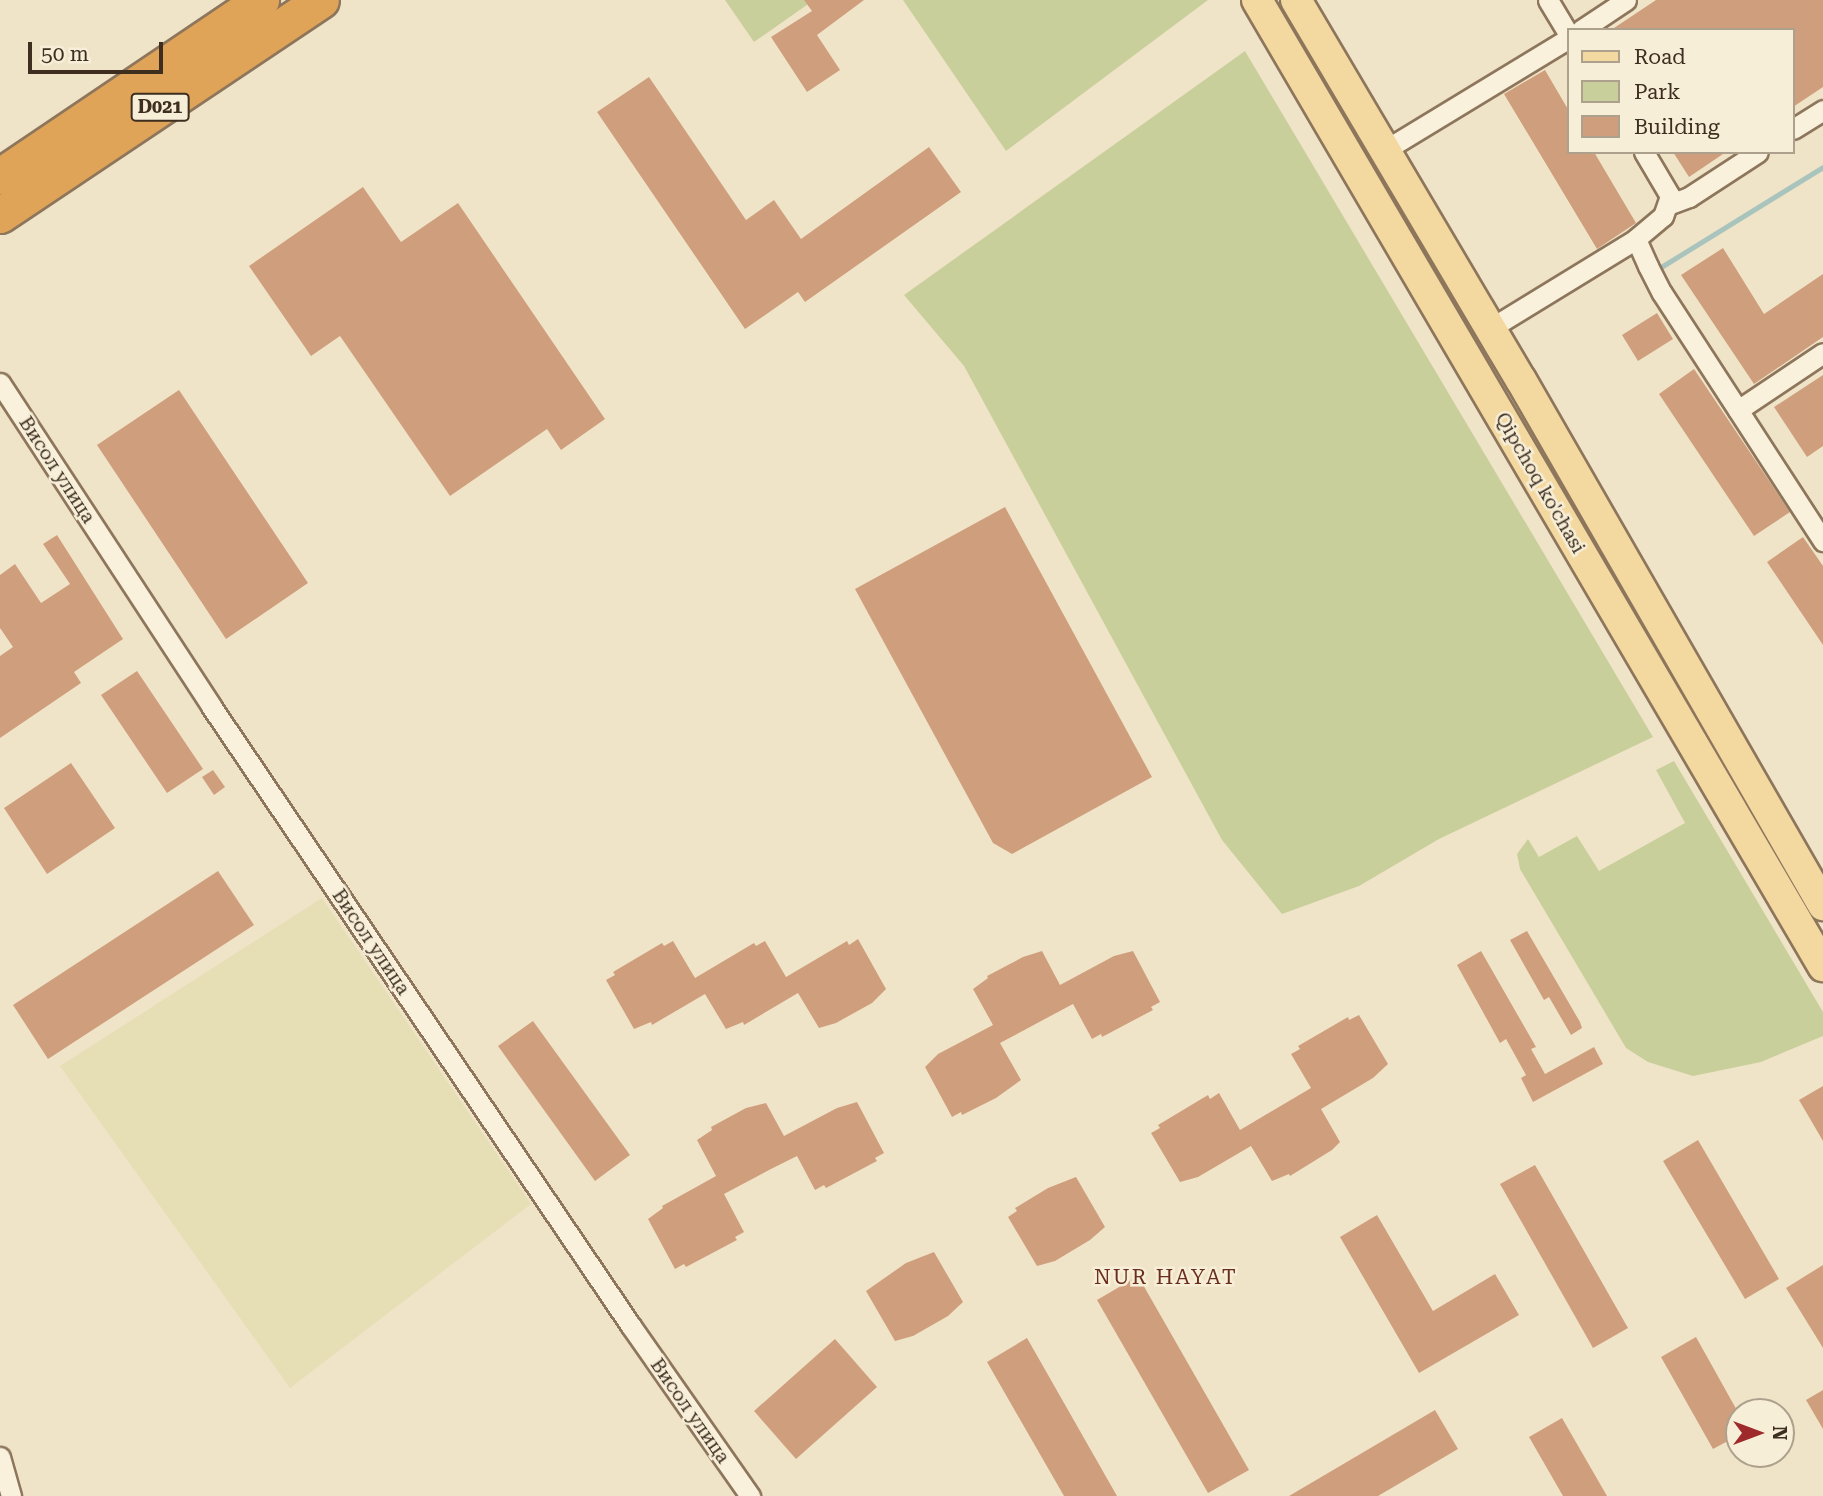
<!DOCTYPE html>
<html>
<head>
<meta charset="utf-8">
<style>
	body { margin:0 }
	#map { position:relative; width:1823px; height:1496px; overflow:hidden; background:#f0e4c8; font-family:"Roboto Serif",serif }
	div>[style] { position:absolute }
	.farmland>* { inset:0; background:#e6deb5 }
	.green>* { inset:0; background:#c9cf9b }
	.stream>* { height:5px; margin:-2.5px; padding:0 2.5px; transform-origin:2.5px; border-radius:2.5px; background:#a9c4bc }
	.building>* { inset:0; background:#cf9f7d }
	.roads { filter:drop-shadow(2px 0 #8d765c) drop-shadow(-2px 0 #8d765c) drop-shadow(0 2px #8d765c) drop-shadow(0 -2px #8d765c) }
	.street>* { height:19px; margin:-9.5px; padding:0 9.5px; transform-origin:9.5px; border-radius:9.5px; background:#faf1dc }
	.primary>* { height:30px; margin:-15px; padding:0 15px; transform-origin:15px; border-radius:15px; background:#f3d9a0 }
	.highway>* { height:35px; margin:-17.5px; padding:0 17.5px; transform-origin:17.5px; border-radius:17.5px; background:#e0a458 }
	span { translate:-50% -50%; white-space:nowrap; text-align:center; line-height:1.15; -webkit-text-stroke:5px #f7eed8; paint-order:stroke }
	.shield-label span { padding:2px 5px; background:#f7eed8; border:2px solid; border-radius:5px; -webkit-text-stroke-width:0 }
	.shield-label { font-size:18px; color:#3d2e20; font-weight:700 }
	.street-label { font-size:19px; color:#3d2e20 }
	.neighbourhood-label { font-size:21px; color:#6b2e1e; letter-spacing:2px }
	.legend { position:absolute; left:1567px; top:28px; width:228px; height:126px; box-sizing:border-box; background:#f7eed8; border:2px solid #ada18e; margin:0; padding:9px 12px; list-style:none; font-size:21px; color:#3d2e20 }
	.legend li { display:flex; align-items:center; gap:14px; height:35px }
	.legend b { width:35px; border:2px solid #ada18e }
	.north { position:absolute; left:1725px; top:1398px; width:70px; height:70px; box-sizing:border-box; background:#f7eed8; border:2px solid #ada18e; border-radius:50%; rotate:90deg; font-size:19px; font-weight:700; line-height:28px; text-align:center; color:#3d2e20 }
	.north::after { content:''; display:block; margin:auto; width:24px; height:32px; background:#9e2a2b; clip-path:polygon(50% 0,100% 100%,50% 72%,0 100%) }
	.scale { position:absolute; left:28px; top:42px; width:135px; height:32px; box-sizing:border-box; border:4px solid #3d2e20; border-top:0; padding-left:9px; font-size:21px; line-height:24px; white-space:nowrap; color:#3d2e20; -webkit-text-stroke:5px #f7eed8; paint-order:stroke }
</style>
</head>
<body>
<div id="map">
	<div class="farmland">
		<div style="clip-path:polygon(322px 898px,531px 1204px,290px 1388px,60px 1066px)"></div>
	</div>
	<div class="green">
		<div style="clip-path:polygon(725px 0,814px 0,754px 42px)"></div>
		<div style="clip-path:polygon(903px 0,1208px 0,1006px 151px)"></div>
		<div style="clip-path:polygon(1245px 51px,1653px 737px,1439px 839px,1359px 886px,1282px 914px,1222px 840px,964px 366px,904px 295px)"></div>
		<div style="clip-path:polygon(1674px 761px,1823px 1012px,1823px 1036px,1761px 1062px,1693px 1076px,1648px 1062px,1626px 1048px,1520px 869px,1517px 854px,1528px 839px,1539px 857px,1577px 836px,1599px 871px,1685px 823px,1656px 770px)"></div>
	</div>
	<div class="stream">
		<div style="left:1661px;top:267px;width:190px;rotate:-31.7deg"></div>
	</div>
	<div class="building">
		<div style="clip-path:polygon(804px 0,864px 0,817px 35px,840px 70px,807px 92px,771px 37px,812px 11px)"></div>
		<div style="clip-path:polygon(1656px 0,1823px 0,1823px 87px,1793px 107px,1793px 30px,1611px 30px)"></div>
		<div style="clip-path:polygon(1545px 70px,1569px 111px,1569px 152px,1594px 152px,1636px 223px,1597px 249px,1504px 94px)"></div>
		<div style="clip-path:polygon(649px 77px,746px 220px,774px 200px,801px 239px,929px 147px,961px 192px,805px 302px,798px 292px,745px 329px,597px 112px)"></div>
		<div style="clip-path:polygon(1673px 152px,1726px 152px,1689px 177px)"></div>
		<div style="clip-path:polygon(363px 187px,401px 242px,458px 203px,605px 419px,561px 450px,547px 429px,450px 496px,340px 336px,311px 356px,249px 266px)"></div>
		<div style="clip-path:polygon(1723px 248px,1764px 314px,1823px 274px,1823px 337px,1754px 384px,1681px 275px)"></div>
		<div style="clip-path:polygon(1657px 313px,1673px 339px,1638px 361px,1622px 335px)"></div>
		<div style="clip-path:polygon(1694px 369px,1790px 512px,1754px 536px,1659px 394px)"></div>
		<div style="clip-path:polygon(1823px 375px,1823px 446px,1807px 457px,1774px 407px)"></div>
		<div style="clip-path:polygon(179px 390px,308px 583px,226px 639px,97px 445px)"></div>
		<div style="clip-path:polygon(1005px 507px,1152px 777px,1012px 854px,993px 843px,855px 589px)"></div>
		<div style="clip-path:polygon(57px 535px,123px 639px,74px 672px,81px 683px,0 738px,0 656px,13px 647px,0 628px,0 575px,15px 564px,41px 603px,70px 584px,43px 544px)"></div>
		<div style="clip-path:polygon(1803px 537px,1823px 566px,1823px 645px,1767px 562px)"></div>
		<div style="clip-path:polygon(137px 671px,203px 769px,167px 793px,101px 695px)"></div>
		<div style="clip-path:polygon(71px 763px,115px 828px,47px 874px,4px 808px)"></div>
		<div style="clip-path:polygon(213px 770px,225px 787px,214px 795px,202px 777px)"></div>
		<div style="clip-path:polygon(218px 871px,254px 925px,48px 1059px,13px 1005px)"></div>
		<div style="clip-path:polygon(1527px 931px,1580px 1022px,1582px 1028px,1571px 1035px,1549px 997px,1544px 1000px,1510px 940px)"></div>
		<div style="clip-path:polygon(858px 939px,886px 989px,872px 1003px,836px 1023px,819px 1028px,798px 993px,744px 1025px,743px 1022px,726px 1029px,705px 994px,652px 1025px,651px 1022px,634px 1029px,606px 980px,615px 975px,613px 972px,662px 943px,664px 946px,673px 941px,695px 978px,754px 943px,756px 946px,765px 941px,786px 977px,847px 941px,849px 945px)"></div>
		<div style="clip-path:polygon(1042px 951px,1060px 985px,1114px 956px,1133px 951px,1160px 1002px,1151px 1007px,1153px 1010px,1102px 1037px,1101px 1034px,1092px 1039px,1073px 1004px,1000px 1043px,1021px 1080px,996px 1098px,962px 1115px,961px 1112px,952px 1117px,925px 1067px,938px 1054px,993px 1025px,973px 989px,988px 978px,987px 976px,1023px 957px)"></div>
		<div style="clip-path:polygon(1481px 951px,1536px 1047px,1531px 1049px,1545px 1074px,1594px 1047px,1603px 1064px,1533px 1102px,1521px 1078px,1526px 1075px,1506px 1039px,1500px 1043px,1457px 965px)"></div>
		<div style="clip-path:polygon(1359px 1015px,1388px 1064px,1373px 1078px,1321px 1109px,1340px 1142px,1332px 1150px,1290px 1176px,1289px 1174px,1272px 1181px,1251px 1146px,1198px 1177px,1180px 1182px,1151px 1133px,1160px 1128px,1158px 1125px,1208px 1095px,1210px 1099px,1219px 1093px,1240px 1130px,1311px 1088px,1291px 1054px,1300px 1049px,1298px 1046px,1348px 1017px,1349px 1020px)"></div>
		<div style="clip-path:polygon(533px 1021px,630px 1155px,595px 1181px,498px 1046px)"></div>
		<div style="clip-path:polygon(1823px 1086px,1823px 1141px,1799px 1100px)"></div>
		<div style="clip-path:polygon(857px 1102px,884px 1153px,875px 1158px,877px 1161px,826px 1188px,824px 1185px,815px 1190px,797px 1156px,769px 1170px,724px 1194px,744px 1232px,735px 1237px,737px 1240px,686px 1267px,684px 1264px,675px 1269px,648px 1219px,663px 1208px,662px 1206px,716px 1176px,697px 1140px,712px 1130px,711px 1127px,746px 1108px,766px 1103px,784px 1136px,837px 1108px)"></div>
		<div style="clip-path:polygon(1698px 1140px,1779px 1279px,1745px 1299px,1663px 1161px)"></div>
		<div style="clip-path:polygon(1535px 1165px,1628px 1328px,1593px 1348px,1500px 1184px)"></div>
		<div style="clip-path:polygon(1076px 1177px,1105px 1227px,1090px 1240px,1055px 1261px,1037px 1266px,1008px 1217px,1017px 1211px,1015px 1208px,1048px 1188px)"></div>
		<div style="clip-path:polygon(1377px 1215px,1433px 1311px,1495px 1274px,1519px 1315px,1419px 1373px,1340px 1237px)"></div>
		<div style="clip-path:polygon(934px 1252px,963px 1302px,948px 1316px,913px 1336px,895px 1341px,866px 1291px,906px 1263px)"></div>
		<div style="clip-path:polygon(1823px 1265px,1823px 1348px,1786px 1288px)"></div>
		<div style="clip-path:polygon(1138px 1276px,1249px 1470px,1208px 1493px,1097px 1300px)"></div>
		<div style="clip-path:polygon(1696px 1337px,1739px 1414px,1739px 1435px,1713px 1449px,1661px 1357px)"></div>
		<div style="clip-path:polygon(1027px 1338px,1117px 1496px,1064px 1496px,987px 1362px)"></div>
		<div style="clip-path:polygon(835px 1339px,877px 1387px,796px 1459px,754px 1411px)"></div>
		<div style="clip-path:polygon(1823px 1390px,1823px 1429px,1806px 1400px)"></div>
		<div style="clip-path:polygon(1435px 1410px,1458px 1449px,1378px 1496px,1289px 1496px)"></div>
		<div style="clip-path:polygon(1562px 1418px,1607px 1496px,1563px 1496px,1529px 1437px)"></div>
	</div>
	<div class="roads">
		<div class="street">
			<div style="left:1548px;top:0;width:41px;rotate:59deg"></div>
			<div style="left:1581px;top:30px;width:54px;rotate:-33.7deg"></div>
			<div style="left:1793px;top:129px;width:36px;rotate:-32deg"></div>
			<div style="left:1385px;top:150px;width:215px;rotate:-31.3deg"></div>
			<div style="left:1644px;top:152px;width:51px;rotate:59.4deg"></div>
			<div style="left:1670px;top:196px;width:21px;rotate:109deg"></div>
			<div style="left:1663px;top:216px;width:35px;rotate:140deg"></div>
			<div style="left:1636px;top:239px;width:30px;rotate:66deg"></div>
			<div style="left:1648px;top:266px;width:30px;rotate:63deg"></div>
			<div style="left:1662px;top:293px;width:296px;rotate:57deg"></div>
			<div style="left:1670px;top:204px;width:20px;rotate:-20deg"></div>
			<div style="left:1689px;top:197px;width:82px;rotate:-33.1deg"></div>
			<div style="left:1491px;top:328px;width:170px;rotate:-31.5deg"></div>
			<div style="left:0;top:383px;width:386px;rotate:56.8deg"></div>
			<div style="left:211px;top:706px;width:749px;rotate:55.89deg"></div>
			<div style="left:631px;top:1326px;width:208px;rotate:55deg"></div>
			<div style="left:1738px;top:410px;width:102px;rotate:-33.8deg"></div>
			<div style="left:0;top:1457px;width:41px;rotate:74.2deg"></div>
		</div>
		<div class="primary">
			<div style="left:1257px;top:0;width:1120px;rotate:59.63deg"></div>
			<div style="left:1296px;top:0;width:442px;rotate:59.4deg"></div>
			<div style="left:1521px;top:380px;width:606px;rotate:60.09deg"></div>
		</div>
		<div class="highway">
			<div style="left:0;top:176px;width:315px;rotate:-34deg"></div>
			<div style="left:0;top:215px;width:386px;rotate:-33.8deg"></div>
		</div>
	</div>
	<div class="shield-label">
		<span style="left:160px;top:107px">D021</span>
	</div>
	<div class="street-label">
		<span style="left:57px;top:470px;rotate:57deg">Висол улица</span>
		<span style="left:1540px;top:483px;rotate:60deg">Qipchoq ko'chasi</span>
		<span style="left:371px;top:942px;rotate:56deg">Висол улица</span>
		<span style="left:690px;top:1411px;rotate:55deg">Висол улица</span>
	</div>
	<div class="neighbourhood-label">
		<span style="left:1166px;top:1277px">NUR HAYAT</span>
	</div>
	<ul class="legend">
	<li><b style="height:9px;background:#f3d9a0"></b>Road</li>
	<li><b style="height:19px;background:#c9cf9b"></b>Park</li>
	<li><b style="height:19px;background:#cf9f7d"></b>Building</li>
	</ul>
	<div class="north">N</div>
	<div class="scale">50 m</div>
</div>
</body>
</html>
